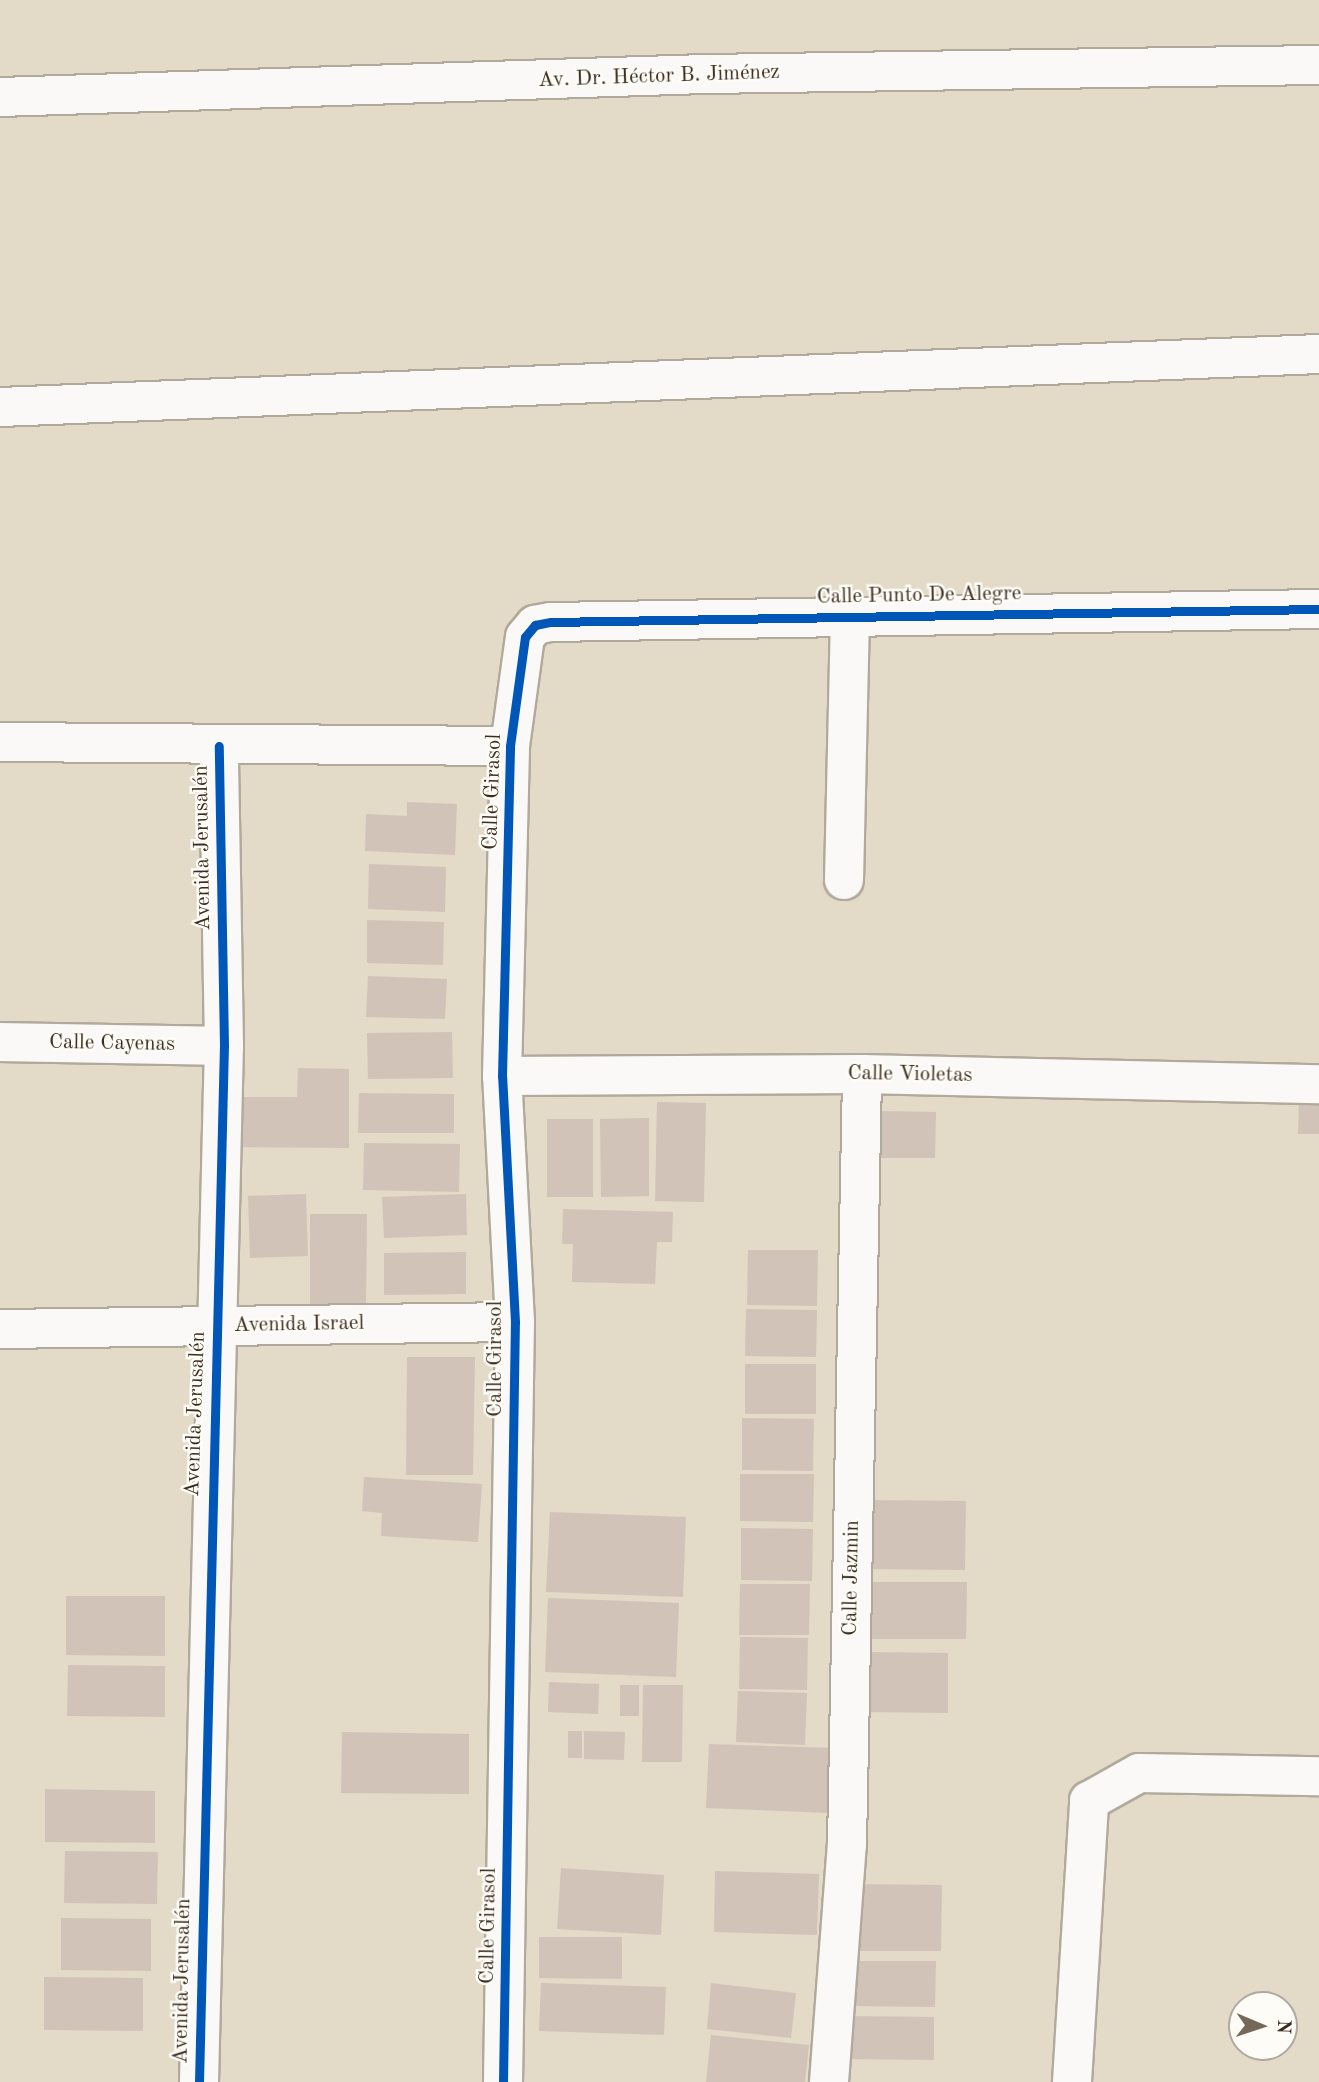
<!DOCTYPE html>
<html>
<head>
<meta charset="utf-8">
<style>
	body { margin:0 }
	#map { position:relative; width:1319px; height:2082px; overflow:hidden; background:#e3dac7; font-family:"Old Standard TT",serif }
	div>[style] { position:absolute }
	.building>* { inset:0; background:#d1c3b8 }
	.roads { filter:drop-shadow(2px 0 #b1aa9c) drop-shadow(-2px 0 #b1aa9c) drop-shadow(0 2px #b1aa9c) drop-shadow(0 -2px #b1aa9c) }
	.minor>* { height:38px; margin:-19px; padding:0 19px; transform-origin:19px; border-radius:19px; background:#fbf9f7 }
	.cycleway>* { height:9px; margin:-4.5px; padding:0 4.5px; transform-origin:4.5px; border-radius:4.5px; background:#0057b8 }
	span { translate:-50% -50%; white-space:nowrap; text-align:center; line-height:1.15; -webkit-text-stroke:5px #fdfcf7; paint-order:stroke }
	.street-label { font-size:21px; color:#3b2a1e }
	.north { position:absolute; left:1228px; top:1991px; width:70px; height:70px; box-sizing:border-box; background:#fdfcf7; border:2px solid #afa8a0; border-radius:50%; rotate:92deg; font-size:19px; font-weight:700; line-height:28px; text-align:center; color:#3b2a1e }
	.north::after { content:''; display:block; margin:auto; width:24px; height:32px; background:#766859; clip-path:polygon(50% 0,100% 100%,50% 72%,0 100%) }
</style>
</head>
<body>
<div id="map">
	<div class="building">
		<div style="clip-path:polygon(407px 802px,457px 804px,455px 855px,365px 851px,366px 814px,407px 816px)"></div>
		<div style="clip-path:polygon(369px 864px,446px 867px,445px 912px,368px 909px)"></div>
		<div style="clip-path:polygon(367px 920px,444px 922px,443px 965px,367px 963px)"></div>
		<div style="clip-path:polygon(368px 976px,447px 979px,445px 1019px,366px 1017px)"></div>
		<div style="clip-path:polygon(452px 1032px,453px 1078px,368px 1079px,367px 1033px)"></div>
		<div style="clip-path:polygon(298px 1068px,349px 1069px,349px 1148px,240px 1147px,240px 1097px,297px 1097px)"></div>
		<div style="clip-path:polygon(359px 1093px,454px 1094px,454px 1133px,358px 1133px)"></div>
		<div style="clip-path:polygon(1299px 1099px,1319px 1100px,1319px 1134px,1298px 1134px)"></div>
		<div style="clip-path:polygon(657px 1102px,706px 1103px,704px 1202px,655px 1201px)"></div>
		<div style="clip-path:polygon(879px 1111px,936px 1112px,935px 1158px,878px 1158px)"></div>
		<div style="clip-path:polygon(649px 1118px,649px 1196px,601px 1197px,600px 1119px)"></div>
		<div style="clip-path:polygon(547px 1119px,593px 1119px,593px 1197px,547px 1197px)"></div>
		<div style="clip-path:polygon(364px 1143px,460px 1144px,459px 1192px,363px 1190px)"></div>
		<div style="clip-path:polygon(306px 1194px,308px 1256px,250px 1258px,248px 1196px)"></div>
		<div style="clip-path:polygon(466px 1194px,467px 1235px,384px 1238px,382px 1197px)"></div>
		<div style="clip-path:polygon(563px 1209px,673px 1212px,672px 1242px,657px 1242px,655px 1284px,572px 1282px,573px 1244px,562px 1244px)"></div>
		<div style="clip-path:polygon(310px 1214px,367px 1214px,366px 1308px,310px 1308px)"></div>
		<div style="clip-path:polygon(748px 1250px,818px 1250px,817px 1306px,747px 1305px)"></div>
		<div style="clip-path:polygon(466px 1252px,466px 1294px,384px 1295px,384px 1253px)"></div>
		<div style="clip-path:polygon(746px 1309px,817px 1310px,816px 1357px,745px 1356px)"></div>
		<div style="clip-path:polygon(407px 1357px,475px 1357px,473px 1475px,406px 1475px)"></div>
		<div style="clip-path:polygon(745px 1364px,816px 1364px,816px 1414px,745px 1414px)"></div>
		<div style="clip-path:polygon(742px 1418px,814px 1419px,813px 1471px,742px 1470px)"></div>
		<div style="clip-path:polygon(740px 1474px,814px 1474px,813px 1522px,740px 1521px)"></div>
		<div style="clip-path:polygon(364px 1477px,482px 1484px,478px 1542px,381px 1536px,382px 1513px,362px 1511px)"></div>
		<div style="clip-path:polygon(869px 1500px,966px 1501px,965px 1570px,868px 1569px)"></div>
		<div style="clip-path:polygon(550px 1512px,686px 1517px,683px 1597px,546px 1592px)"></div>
		<div style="clip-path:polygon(741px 1528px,813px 1529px,812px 1581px,741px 1580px)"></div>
		<div style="clip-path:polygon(870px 1582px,967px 1582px,966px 1639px,869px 1639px)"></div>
		<div style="clip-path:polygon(740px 1584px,810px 1584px,809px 1635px,739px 1635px)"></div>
		<div style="clip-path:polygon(66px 1596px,165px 1596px,165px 1656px,66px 1655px)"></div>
		<div style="clip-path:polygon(548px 1598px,679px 1603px,676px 1677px,545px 1672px)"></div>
		<div style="clip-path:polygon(740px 1637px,808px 1638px,807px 1690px,739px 1689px)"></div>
		<div style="clip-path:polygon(868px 1652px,948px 1653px,948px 1713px,867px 1712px)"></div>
		<div style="clip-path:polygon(68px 1665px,165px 1666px,165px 1717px,67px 1716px)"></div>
		<div style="clip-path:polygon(549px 1682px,599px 1684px,598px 1714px,548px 1712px)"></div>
		<div style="clip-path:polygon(620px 1685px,639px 1685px,639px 1716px,620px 1716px)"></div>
		<div style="clip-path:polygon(643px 1685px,683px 1685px,682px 1762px,642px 1762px)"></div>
		<div style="clip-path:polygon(738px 1691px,807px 1693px,805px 1745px,736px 1742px)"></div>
		<div style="clip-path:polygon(568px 1731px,582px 1731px,582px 1758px,568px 1758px)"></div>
		<div style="clip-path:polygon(584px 1731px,625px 1732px,624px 1760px,584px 1759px)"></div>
		<div style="clip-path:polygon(342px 1732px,469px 1734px,469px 1794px,341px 1793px)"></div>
		<div style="clip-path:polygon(709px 1744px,834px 1748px,831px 1813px,706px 1808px)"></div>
		<div style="clip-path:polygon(45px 1789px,155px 1791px,155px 1843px,45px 1842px)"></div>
		<div style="clip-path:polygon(65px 1851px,158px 1852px,157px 1904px,64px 1903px)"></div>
		<div style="clip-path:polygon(561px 1868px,664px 1875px,661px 1935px,557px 1929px)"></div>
		<div style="clip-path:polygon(715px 1871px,819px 1874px,817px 1935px,714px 1932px)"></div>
		<div style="clip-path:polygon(852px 1884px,942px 1885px,941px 1951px,852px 1951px)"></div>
		<div style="clip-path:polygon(61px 1918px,151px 1919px,151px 1971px,61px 1970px)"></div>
		<div style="clip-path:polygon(539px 1937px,622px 1937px,622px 1979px,539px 1978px)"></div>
		<div style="clip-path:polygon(849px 1961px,936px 1961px,935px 2007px,849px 2006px)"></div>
		<div style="clip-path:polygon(44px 1977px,143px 1978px,143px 2031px,44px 2030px)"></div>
		<div style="clip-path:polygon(541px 1983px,666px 1987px,664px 2035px,539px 2031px)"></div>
		<div style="clip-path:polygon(711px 1983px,796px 1993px,791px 2038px,707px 2029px)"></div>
		<div style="clip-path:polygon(847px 2016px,934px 2017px,934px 2060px,846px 2059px)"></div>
		<div style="clip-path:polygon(711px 2035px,809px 2045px,805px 2082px,706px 2082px)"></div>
	</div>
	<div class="roads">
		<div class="minor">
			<div style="left:0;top:97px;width:705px;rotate:-1.87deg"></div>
			<div style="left:705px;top:74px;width:614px;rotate:-0.84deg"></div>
			<div style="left:0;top:407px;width:1320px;rotate:-2.3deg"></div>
			<div style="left:0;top:742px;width:510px;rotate:0.45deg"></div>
			<div style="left:844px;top:880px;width:266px;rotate:-88.7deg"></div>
			<div style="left:0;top:1042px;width:224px;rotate:1deg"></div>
			<div style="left:502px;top:1076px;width:360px;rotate:-0.3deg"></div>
			<div style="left:862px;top:1074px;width:457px;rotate:1.3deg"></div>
			<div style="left:0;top:1329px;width:515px;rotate:-0.78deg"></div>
			<div style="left:199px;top:2082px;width:1036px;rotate:-88.62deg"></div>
			<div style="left:224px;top:1046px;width:300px;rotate:-91deg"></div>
			<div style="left:503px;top:2082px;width:760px;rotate:-89.1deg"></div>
			<div style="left:515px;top:1322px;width:246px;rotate:-93deg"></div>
			<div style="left:502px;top:1076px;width:330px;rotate:-88.6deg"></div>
			<div style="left:510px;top:746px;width:110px;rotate:-82.2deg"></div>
			<div style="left:525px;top:637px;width:16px;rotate:-50deg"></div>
			<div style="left:535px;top:625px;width:16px;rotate:-11deg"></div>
			<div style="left:551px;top:622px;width:768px;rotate:-0.97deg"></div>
			<div style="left:829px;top:2082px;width:239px;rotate:-85.7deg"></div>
			<div style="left:847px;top:1844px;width:770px;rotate:-88.88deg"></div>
			<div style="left:1072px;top:2082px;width:282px;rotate:-86.5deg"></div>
			<div style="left:1089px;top:1801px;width:57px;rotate:-29.2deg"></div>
			<div style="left:1139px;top:1773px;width:180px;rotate:1deg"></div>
		</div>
	</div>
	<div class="cycleway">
		<div style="left:199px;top:2082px;width:1036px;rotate:-88.62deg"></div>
		<div style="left:224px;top:1046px;width:300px;rotate:-91deg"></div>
		<div style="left:503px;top:2082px;width:760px;rotate:-89.1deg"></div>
		<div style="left:515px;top:1322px;width:246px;rotate:-93deg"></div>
		<div style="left:502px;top:1076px;width:330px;rotate:-88.6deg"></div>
		<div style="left:510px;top:746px;width:110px;rotate:-82.2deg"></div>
		<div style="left:525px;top:637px;width:16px;rotate:-50deg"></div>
		<div style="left:535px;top:625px;width:16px;rotate:-11deg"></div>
		<div style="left:551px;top:622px;width:768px;rotate:-0.97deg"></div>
	</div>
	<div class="street-label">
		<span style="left:659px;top:77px;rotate:-2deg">Av. Dr. Héctor B. Jiménez</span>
		<span style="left:919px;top:596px;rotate:-1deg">Calle Punto De Alegre</span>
		<span style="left:493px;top:792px;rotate:-88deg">Calle Girasol</span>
		<span style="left:203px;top:848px;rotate:-91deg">Avenida Jerusalén</span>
		<span style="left:112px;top:1044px;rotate:1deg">Calle Cayenas</span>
		<span style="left:910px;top:1075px;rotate:1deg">Calle Violetas</span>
		<span style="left:299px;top:1325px;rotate:-1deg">Avenida Israel</span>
		<span style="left:496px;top:1359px;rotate:-90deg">Calle Girasol</span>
		<span style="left:196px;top:1414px;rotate:-88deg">Avenida Jerusalén</span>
		<span style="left:852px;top:1578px;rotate:-89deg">Calle Jazmin</span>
		<span style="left:489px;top:1926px;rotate:-89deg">Calle Girasol</span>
		<span style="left:183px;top:1981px;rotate:-89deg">Avenida Jerusalén</span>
	</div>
	<div class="north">N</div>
</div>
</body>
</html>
